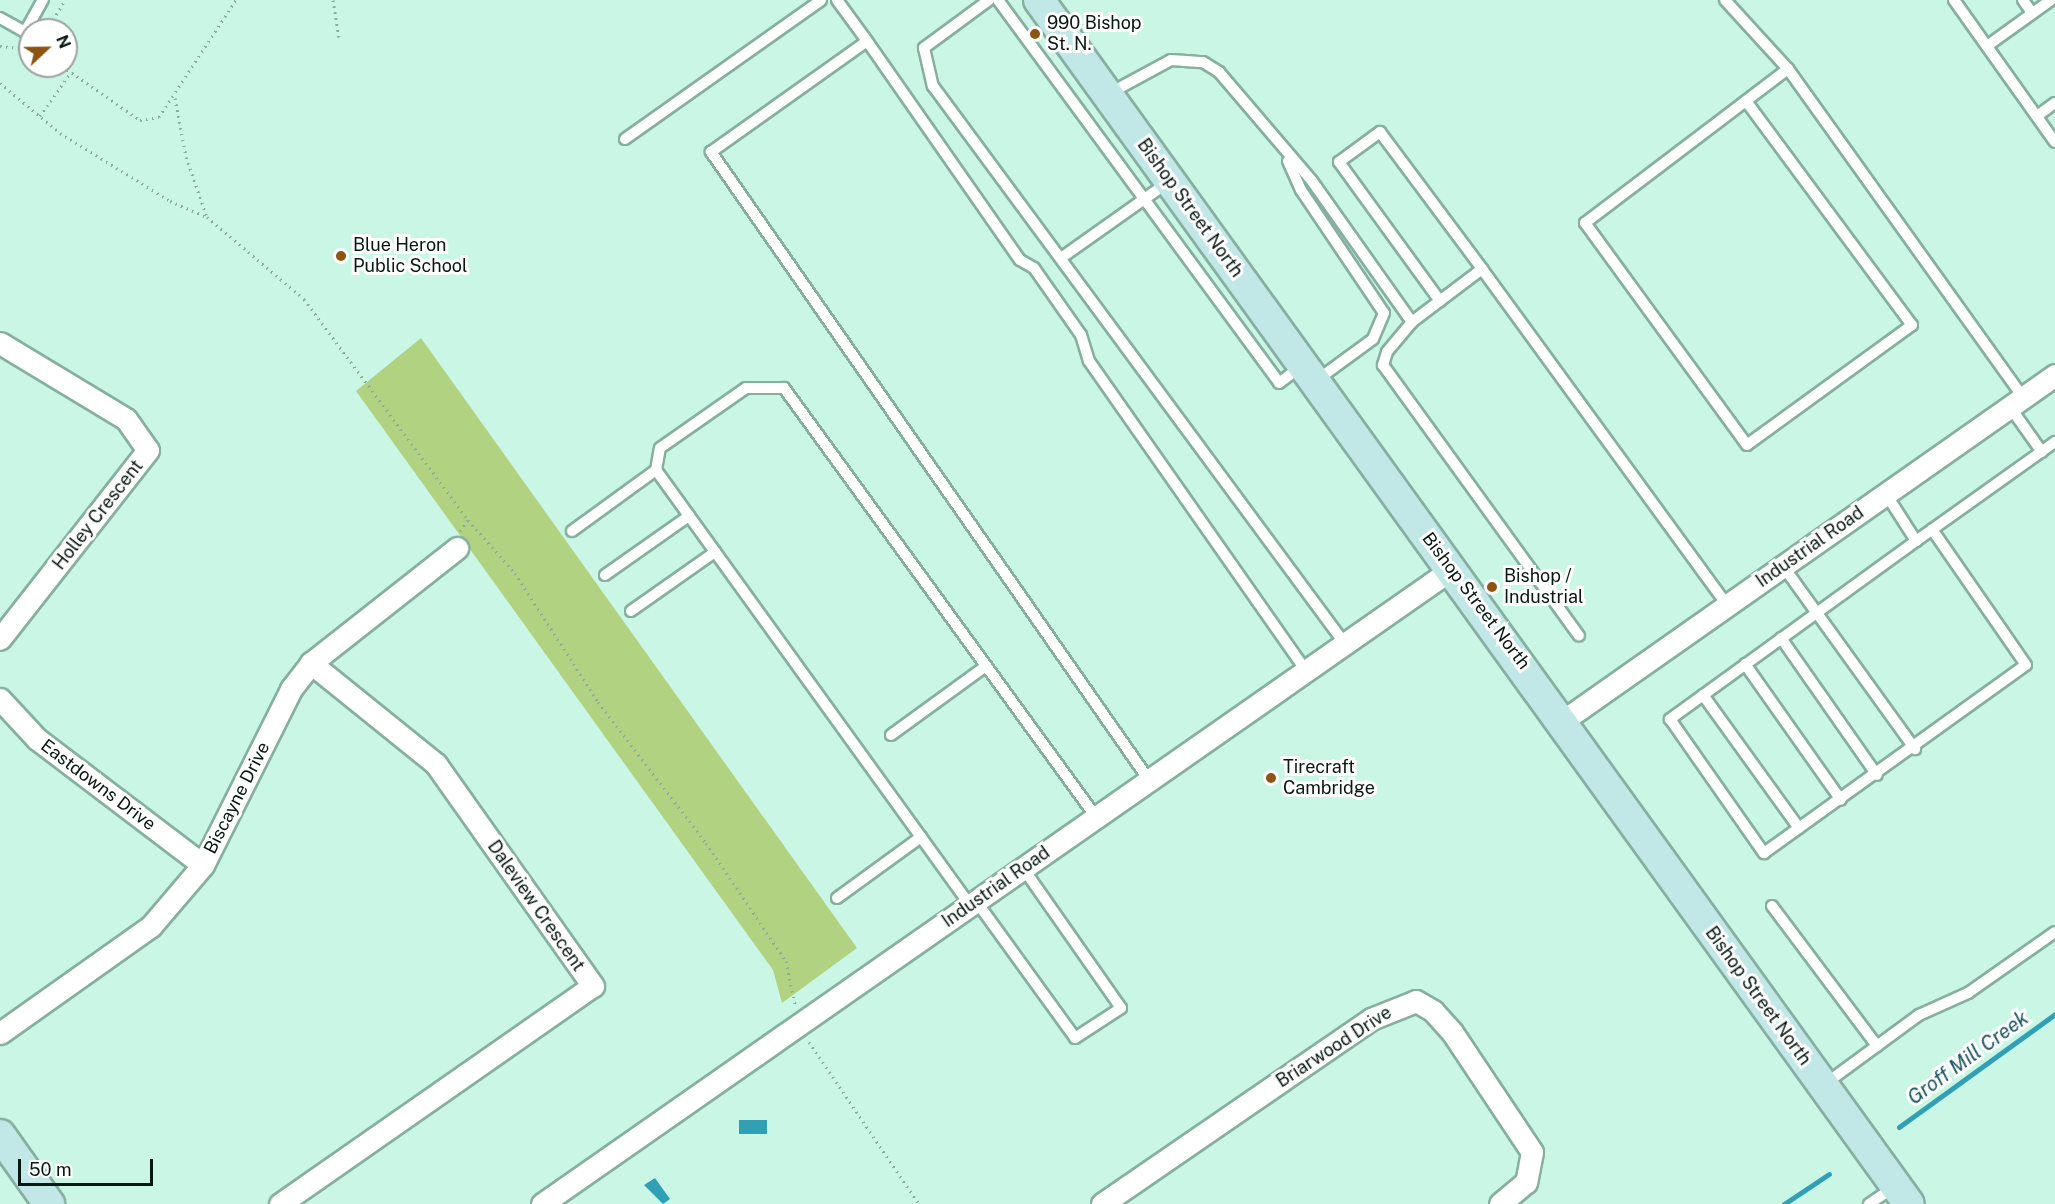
<!DOCTYPE html>
<html>
<head>
<meta charset="utf-8">
<style>
	body { margin:0 }
	#map { position:relative; width:2055px; height:1204px; overflow:hidden; background:#caf6e5; font-family:"Public Sans",sans-serif }
	div>[style] { position:absolute }
	.green>* { inset:0; background:#b1d381 }
	.water>* { inset:0; background:#31a0b5 }
	.stream>* { height:5px; margin:-2.5px; padding:0 2.5px; transform-origin:2.5px; border-radius:2.5px; background:#31a0b5 }
	.path>* { height:3px; margin-top:-1.5px; transform-origin:0; background:repeating-linear-gradient(90deg,#8aada0 0 1.5px,transparent 0 6px) }
	.roads { filter:drop-shadow(2px 0 #86afa0) drop-shadow(-2px 0 #86afa0) drop-shadow(0 2px #86afa0) drop-shadow(0 -2px #86afa0) }
	.lane>* { height:10px; margin:-5px; padding:0 5px; transform-origin:5px; border-radius:5px; background:#fff }
	.street>* { height:21px; margin:-10.5px; padding:0 10.5px; transform-origin:10.5px; border-radius:10.5px; background:#fff }
	.secondary>* { height:30px; margin:-15px; padding:0 15px; transform-origin:15px; border-radius:15px; background:#c1e7e6 }
	.dots>* { width:16px; height:16px; translate:-50% -50%; box-sizing:border-box; border:3px solid #fff; border-radius:50% }
	span { translate:-50% -50%; white-space:nowrap; text-align:center; line-height:1.15; -webkit-text-stroke:6px #fff; paint-order:stroke }
	.poi-label { font-size:18px; color:#071712 }
	.left { translate:0 -50%; text-align:left }
	.street-label { font-size:18px; color:#071712 }
	.water-label { font-size:20px; color:#17535f; font-style:italic }
	.north { position:absolute; left:18px; top:18px; width:60px; height:60px; box-sizing:border-box; background:#fff; border:2px solid #9ca2a0; border-radius:50%; rotate:68deg; font-size:16px; font-weight:700; line-height:24px; text-align:center; color:#071712 }
	.north::after { content:''; display:block; margin:auto; width:21px; height:27px; background:#8f5411; clip-path:polygon(50% 0,100% 100%,50% 72%,0 100%) }
	.scale { position:absolute; left:18px; top:1159px; width:135px; height:27px; box-sizing:border-box; border:3px solid #071712; border-top:0; padding-left:8px; font-size:18px; line-height:21px; white-space:nowrap; color:#071712; -webkit-text-stroke:4px #fff; paint-order:stroke }
</style>
</head>
<body>
<div id="map">
	<div class="green">
		<div style="clip-path:polygon(421px 338px,857px 948px,782px 1003px,773px 970px,356px 391px)"></div>
	</div>
	<div class="water">
		<div style="clip-path:polygon(739px 1120px,767px 1120px,767px 1134px,739px 1134px)"></div>
		<div style="clip-path:polygon(655px 1178px,670px 1199px,663px 1204px,644px 1185px)"></div>
	</div>
	<div class="stream">
		<div style="left:1899px;top:1127px;width:193px;rotate:-35.9deg"></div>
		<div style="left:1784px;top:1204px;width:54px;rotate:-33.7deg"></div>
	</div>
	<div class="path">
		<div style="left:333px;top:0;width:38px;rotate:81deg"></div>
		<div style="left:47px;top:30px;width:35px;rotate:-59deg"></div>
		<div style="left:0;top:46px;width:30px;rotate:6deg"></div>
		<div style="left:62px;top:66px;width:95px;rotate:34.7deg"></div>
		<div style="left:140px;top:120px;width:19px;rotate:-9deg"></div>
		<div style="left:159px;top:117px;width:140px;rotate:-56.7deg"></div>
		<div style="left:0;top:83px;width:78px;rotate:39.8deg"></div>
		<div style="left:60px;top:133px;width:129px;rotate:31.7deg"></div>
		<div style="left:170px;top:201px;width:40px;rotate:23.4deg"></div>
		<div style="left:207px;top:217px;width:127px;rotate:40.2deg"></div>
		<div style="left:304px;top:299px;width:275px;rotate:53.4deg"></div>
		<div style="left:468px;top:520px;width:71px;rotate:48.4deg"></div>
		<div style="left:515px;top:573px;width:153px;rotate:57.2deg"></div>
		<div style="left:598px;top:702px;width:178px;rotate:52.5deg"></div>
		<div style="left:706px;top:843px;width:143px;rotate:55.9deg"></div>
		<div style="left:786px;top:961px;width:44px;rotate:78.2deg"></div>
		<div style="left:175px;top:98px;width:60px;rotate:79.4deg"></div>
		<div style="left:186px;top:157px;width:64px;rotate:70.7deg"></div>
		<div style="left:40px;top:116px;width:54px;rotate:-54.8deg"></div>
		<div style="left:460px;top:531px;width:14px;rotate:-54deg"></div>
		<div style="left:809px;top:1042px;width:196px;rotate:55.8deg"></div>
	</div>
	<div class="roads">
		<div class="lane">
			<div style="left:837px;top:0;width:51px;rotate:53.8deg"></div>
			<div style="left:989px;top:0;width:81px;rotate:143.6deg"></div>
			<div style="left:924px;top:48px;width:39px;rotate:77deg"></div>
			<div style="left:933px;top:86px;width:694px;rotate:53.56deg"></div>
			<div style="left:998px;top:0;width:475px;rotate:53.7deg"></div>
			<div style="left:1279px;top:383px;width:30px;rotate:-37deg"></div>
			<div style="left:1725px;top:0;width:93px;rotate:47.6deg"></div>
			<div style="left:1788px;top:69px;width:403px;rotate:54.4deg"></div>
			<div style="left:1954px;top:0;width:174px;rotate:54.6deg"></div>
			<div style="left:2023px;top:0;width:16px;rotate:55deg"></div>
			<div style="left:0;top:18px;width:29px;rotate:29deg"></div>
			<div style="left:25px;top:32px;width:37px;rotate:-61deg"></div>
			<div style="left:1987px;top:46px;width:79px;rotate:-35.7deg"></div>
			<div style="left:1110px;top:93px;width:69px;rotate:-28.4deg"></div>
			<div style="left:1171px;top:60px;width:32px;rotate:4deg"></div>
			<div style="left:1203px;top:62px;width:19px;rotate:32deg"></div>
			<div style="left:1219px;top:72px;width:143px;rotate:49.5deg"></div>
			<div style="left:1312px;top:181px;width:173px;rotate:54.7deg"></div>
			<div style="left:1746px;top:101px;width:279px;rotate:53.5deg"></div>
			<div style="left:1912px;top:325px;width:204px;rotate:144deg"></div>
			<div style="left:1747px;top:445px;width:275px;rotate:-126.1deg"></div>
			<div style="left:1585px;top:223px;width:255px;rotate:-37.2deg"></div>
			<div style="left:2037px;top:116px;width:22px;rotate:-36deg"></div>
			<div style="left:625px;top:139px;width:240px;rotate:-35.3deg"></div>
			<div style="left:1288px;top:161px;width:32px;rotate:66deg"></div>
			<div style="left:1301px;top:190px;width:148px;rotate:56deg"></div>
			<div style="left:1384px;top:313px;width:28px;rotate:113deg"></div>
			<div style="left:1373px;top:339px;width:69px;rotate:143.8deg"></div>
			<div style="left:1061px;top:258px;width:130px;rotate:-35.3deg"></div>
			<div style="left:1482px;top:269px;width:416px;rotate:53.9deg"></div>
			<div style="left:1440px;top:301px;width:172px;rotate:-126deg"></div>
			<div style="left:1339px;top:162px;width:51px;rotate:-36.2deg"></div>
			<div style="left:1380px;top:132px;width:171px;rotate:53.3deg"></div>
			<div style="left:1482px;top:269px;width:88px;rotate:142.9deg"></div>
			<div style="left:1412px;top:322px;width:39px;rotate:130deg"></div>
			<div style="left:1387px;top:352px;width:14px;rotate:107deg"></div>
			<div style="left:1383px;top:365px;width:334px;rotate:54.1deg"></div>
			<div style="left:2010px;top:407px;width:55px;rotate:54.6deg"></div>
			<div style="left:656px;top:470px;width:22px;rotate:-80deg"></div>
			<div style="left:660px;top:448px;width:105px;rotate:-34.9deg"></div>
			<div style="left:746px;top:388px;width:38px"></div>
			<div style="left:784px;top:388px;width:530px;rotate:53.97deg"></div>
			<div style="left:1886px;top:494px;width:56px;rotate:57.4deg"></div>
			<div style="left:1916px;top:541px;width:171px;rotate:-35.5deg"></div>
			<div style="left:572px;top:531px;width:104px;rotate:-36deg"></div>
			<div style="left:656px;top:470px;width:536px;rotate:54.18deg"></div>
			<div style="left:1916px;top:541px;width:304px;rotate:144.1deg"></div>
			<div style="left:1670px;top:719px;width:164px;rotate:55deg"></div>
			<div style="left:1764px;top:853px;width:322px;rotate:-35.7deg"></div>
			<div style="left:2026px;top:665px;width:165px;rotate:-124.7deg"></div>
			<div style="left:1783px;top:566px;width:226px;rotate:54.2deg"></div>
			<div style="left:605px;top:575px;width:103px;rotate:-35.1deg"></div>
			<div style="left:631px;top:611px;width:103px;rotate:-35.1deg"></div>
			<div style="left:1781px;top:638px;width:167px;rotate:55deg"></div>
			<div style="left:1745px;top:664px;width:166px;rotate:54.8deg"></div>
			<div style="left:1703px;top:695px;width:164px;rotate:54.2deg"></div>
			<div style="left:891px;top:735px;width:117px;rotate:-36deg"></div>
			<div style="left:1149px;top:780px;width:766px;rotate:-124.89deg"></div>
			<div style="left:711px;top:152px;width:191px;rotate:-35.4deg"></div>
			<div style="left:867px;top:41px;width:267px;rotate:55.1deg"></div>
			<div style="left:1020px;top:260px;width:16px;rotate:30deg"></div>
			<div style="left:1034px;top:268px;width:82px;rotate:55deg"></div>
			<div style="left:1081px;top:335px;width:27px;rotate:73deg"></div>
			<div style="left:1089px;top:361px;width:378px;rotate:55deg"></div>
			<div style="left:837px;top:898px;width:104px;rotate:-36deg"></div>
			<div style="left:976px;top:901px;width:169px;rotate:54.1deg"></div>
			<div style="left:1075px;top:1038px;width:55px;rotate:-33.1deg"></div>
			<div style="left:1121px;top:1008px;width:171px;rotate:-125deg"></div>
			<div style="left:1772px;top:906px;width:175px;rotate:53.1deg"></div>
			<div style="left:1825px;top:1084px;width:117px;rotate:-36.3deg"></div>
			<div style="left:1919px;top:1015px;width:54px;rotate:-24.2deg"></div>
			<div style="left:1968px;top:993px;width:106px;rotate:-35deg"></div>
			<div style="left:1869px;top:1204px;width:30px;rotate:-34deg"></div>
		</div>
		<div class="street">
			<div style="left:0;top:343px;width:147px;rotate:31.1deg"></div>
			<div style="left:126px;top:419px;width:38px;rotate:55deg"></div>
			<div style="left:148px;top:450px;width:240px;rotate:128.1deg"></div>
			<div style="left:0;top:699px;width:54px;rotate:47.2deg"></div>
			<div style="left:37px;top:739px;width:208px;rotate:37.2deg"></div>
			<div style="left:1564px;top:720px;width:600px;rotate:-35.09deg"></div>
			<div style="left:0;top:1033px;width:185px;rotate:-35.3deg"></div>
			<div style="left:151px;top:926px;width:80px;rotate:-49.6deg"></div>
			<div style="left:203px;top:865px;width:197px;rotate:-63.4deg"></div>
			<div style="left:291px;top:689px;width:33px;rotate:-52deg"></div>
			<div style="left:311px;top:663px;width:186px;rotate:-38.2deg"></div>
			<div style="left:280px;top:1204px;width:381px;rotate:-34.9deg"></div>
			<div style="left:593px;top:986px;width:272px;rotate:-125.3deg"></div>
			<div style="left:436px;top:764px;width:161px;rotate:-141.1deg"></div>
			<div style="left:542px;top:1204px;width:1110px;rotate:-34.91deg"></div>
			<div style="left:1102px;top:1204px;width:326px;rotate:-34.5deg"></div>
			<div style="left:1371px;top:1019px;width:48px;rotate:-21.8deg"></div>
			<div style="left:1416px;top:1001px;width:20px;rotate:30deg"></div>
			<div style="left:1433px;top:1011px;width:28px;rotate:48deg"></div>
			<div style="left:1452px;top:1032px;width:144px;rotate:56.3deg"></div>
			<div style="left:1532px;top:1152px;width:31px;rotate:101deg"></div>
			<div style="left:1526px;top:1182px;width:34px;rotate:140deg"></div>
		</div>
		<div class="secondary">
			<div style="left:1039px;top:0;width:1485px;rotate:54.15deg"></div>
			<div style="left:0;top:1135px;width:85px;rotate:54.6deg"></div>
		</div>
	</div>
	<div class="dots">
		<div style="left:1035px;top:34px;background:#8f5411"></div>
		<div style="left:341px;top:256px;background:#8f5411"></div>
		<div style="left:1492px;top:587px;background:#8f5411"></div>
		<div style="left:1271px;top:778px;background:#8f5411"></div>
	</div>
	<div class="poi-label">
		<span class="left" style="left:1047px;top:34px">990 Bishop<br>St. N.</span>
		<span class="left" style="left:353px;top:256px">Blue Heron<br>Public School</span>
		<span class="left" style="left:1504px;top:587px">Bishop /<br>Industrial</span>
		<span class="left" style="left:1283px;top:778px">Tirecraft<br>Cambridge</span>
	</div>
	<div class="street-label">
		<span style="left:1190px;top:208px;rotate:54deg">Bishop Street North</span>
		<span style="left:98px;top:515px;rotate:-52deg">Holley Crescent</span>
		<span style="left:1810px;top:547px;rotate:-35deg">Industrial Road</span>
		<span style="left:1476px;top:601px;rotate:53deg">Bishop Street North</span>
		<span style="left:98px;top:785px;rotate:37deg">Eastdowns Drive</span>
		<span style="left:237px;top:798px;rotate:-63deg">Biscayne Drive</span>
		<span style="left:996px;top:887px;rotate:-35deg">Industrial Road</span>
		<span style="left:536px;top:906px;rotate:55deg">Daleview Crescent</span>
		<span style="left:1758px;top:996px;rotate:54deg">Bishop Street North</span>
		<span style="left:1334px;top:1047px;rotate:-33deg">Briarwood Drive</span>
	</div>
	<div class="water-label">
		<span style="left:1968px;top:1058px;rotate:-36deg">Groff Mill Creek</span>
	</div>
	<div class="north">N</div>
	<div class="scale">50 m</div>
</div>
</body>
</html>
